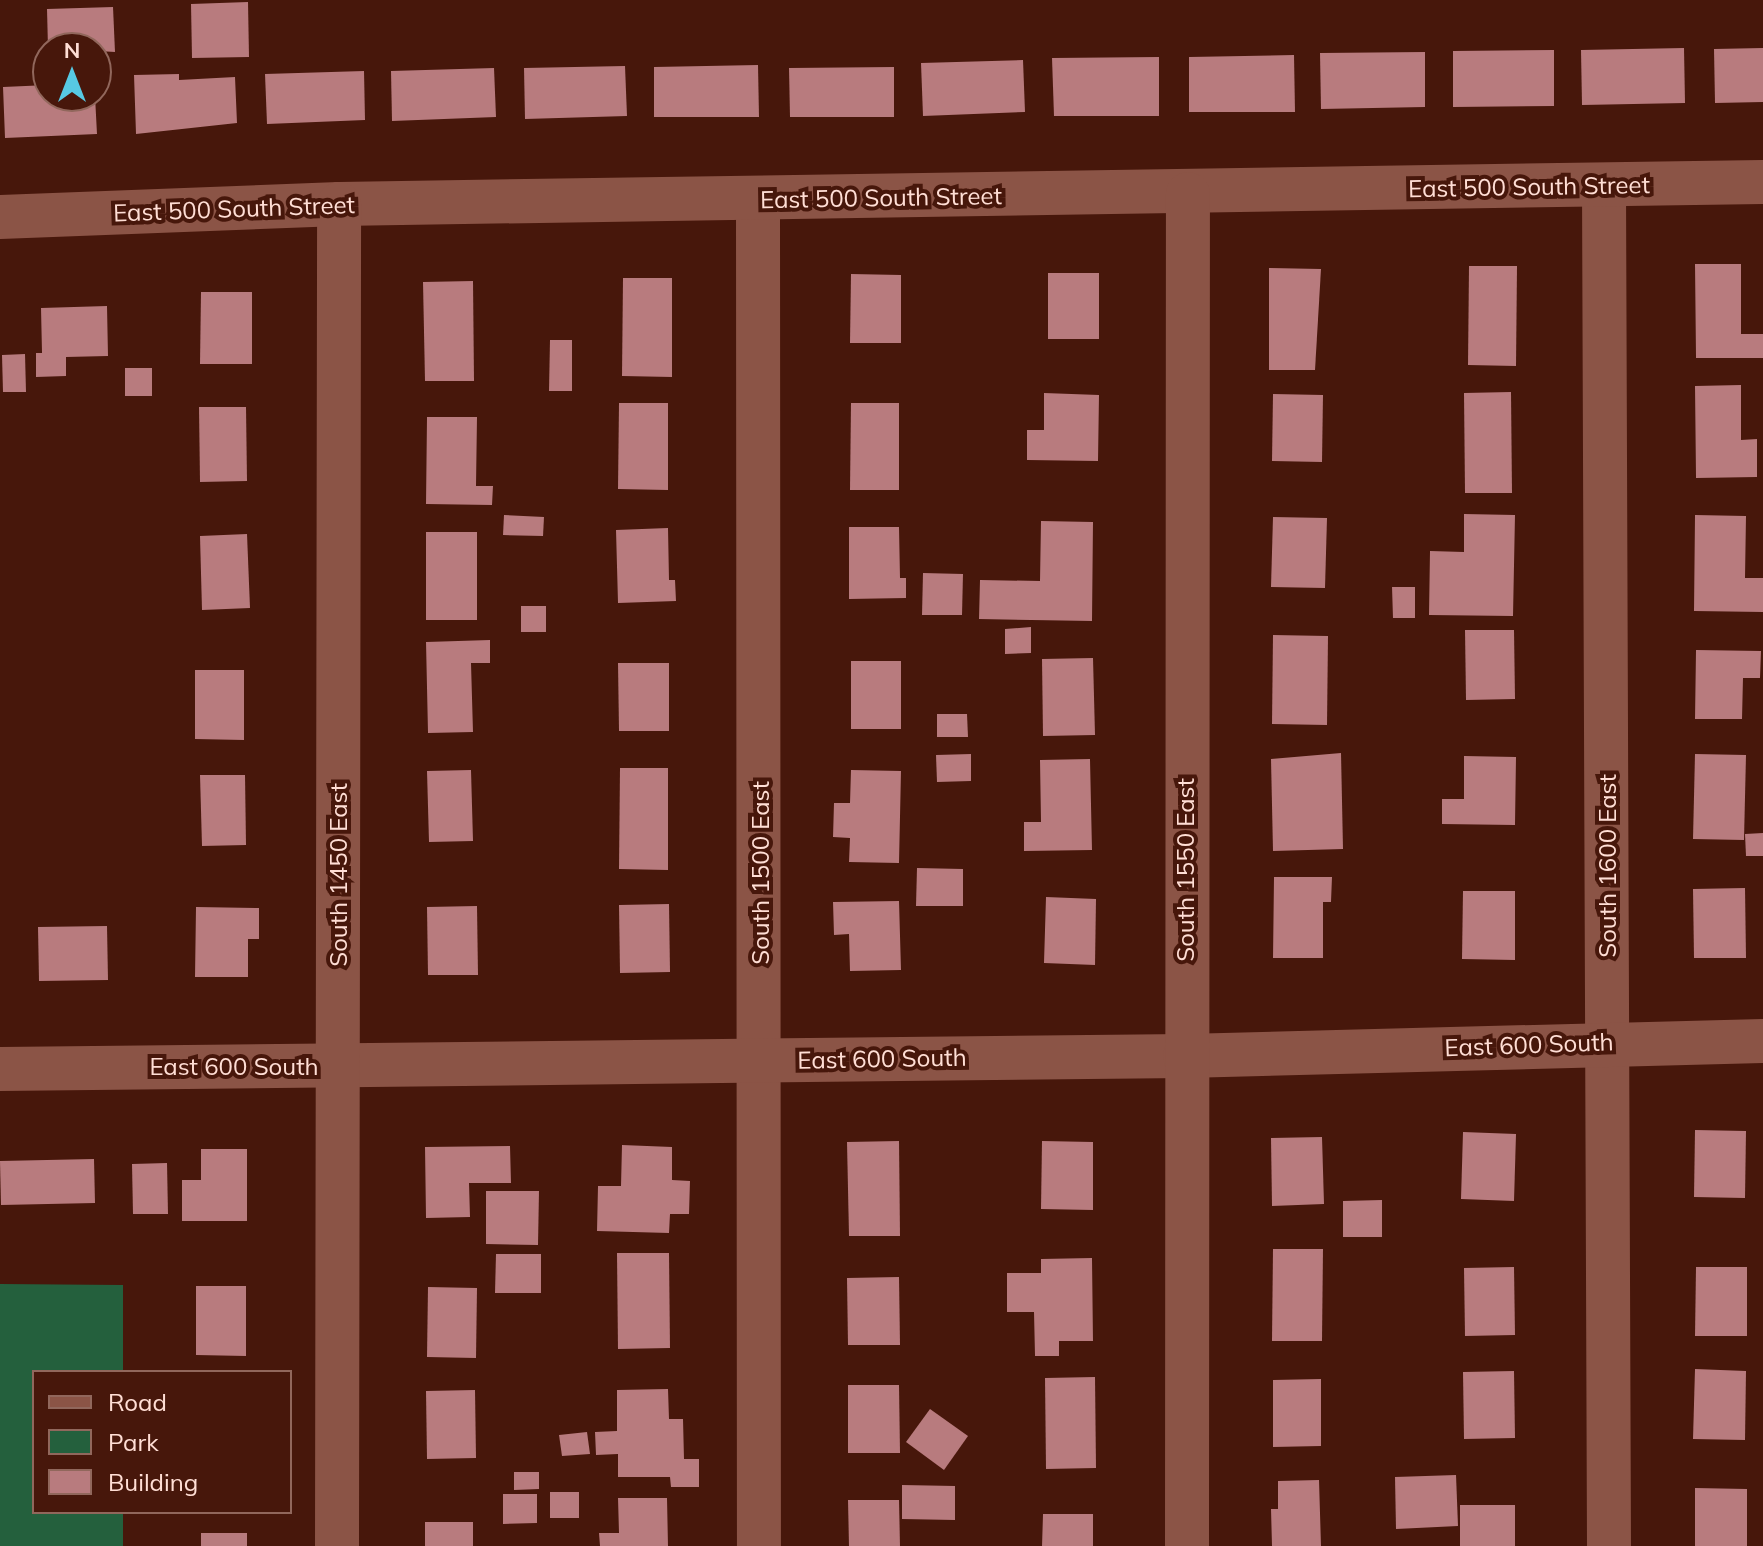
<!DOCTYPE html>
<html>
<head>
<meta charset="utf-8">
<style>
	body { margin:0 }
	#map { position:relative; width:1763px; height:1546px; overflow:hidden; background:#47170b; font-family:Mulish,sans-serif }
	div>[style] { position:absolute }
	.green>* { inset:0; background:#24603d }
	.building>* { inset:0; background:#b87b7e }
	.minor>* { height:44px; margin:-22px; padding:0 22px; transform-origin:22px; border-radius:22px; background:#8b5446 }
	span { translate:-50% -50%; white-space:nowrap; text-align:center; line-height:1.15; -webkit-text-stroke:8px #47170b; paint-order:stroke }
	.street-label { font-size:24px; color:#ffded5 }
	.legend { position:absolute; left:32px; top:1370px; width:260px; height:144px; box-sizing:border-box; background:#47170b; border:2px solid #91675c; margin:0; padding:10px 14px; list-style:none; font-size:24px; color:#ffded5 }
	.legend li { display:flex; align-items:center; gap:16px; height:40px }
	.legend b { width:40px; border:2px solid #91675c }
	.north { position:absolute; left:32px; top:32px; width:80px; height:80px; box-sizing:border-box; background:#47170b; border:2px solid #91675c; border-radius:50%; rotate:0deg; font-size:22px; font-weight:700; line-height:32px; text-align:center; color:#ffded5 }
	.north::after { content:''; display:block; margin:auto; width:28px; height:36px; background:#57c9e3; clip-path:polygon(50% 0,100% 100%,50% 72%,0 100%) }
</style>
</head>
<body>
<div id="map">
	<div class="green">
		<div style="clip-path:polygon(0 1284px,123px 1285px,123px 1372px,34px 1372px,34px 1512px,123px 1512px,123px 1546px,0 1546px)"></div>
	</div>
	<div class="building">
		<div style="clip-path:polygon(248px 2px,249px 57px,192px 58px,191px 4px)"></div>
		<div style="clip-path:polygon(113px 7px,115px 52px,48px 48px,47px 9px)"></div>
		<div style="clip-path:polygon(1684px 48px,1685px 103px,1582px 105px,1581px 50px)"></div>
		<div style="clip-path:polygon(1763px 48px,1763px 102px,1715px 103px,1714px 49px)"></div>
		<div style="clip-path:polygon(1554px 50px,1554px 106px,1453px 107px,1453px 51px)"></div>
		<div style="clip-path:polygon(1425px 52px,1425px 107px,1321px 109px,1320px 53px)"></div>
		<div style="clip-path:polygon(1294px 55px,1295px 112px,1189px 112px,1189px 57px)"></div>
		<div style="clip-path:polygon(1159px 57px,1159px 116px,1054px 116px,1052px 58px)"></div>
		<div style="clip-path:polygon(1023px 60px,1025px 112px,923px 116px,921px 63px)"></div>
		<div style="clip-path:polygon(758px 65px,759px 117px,654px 117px,654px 67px)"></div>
		<div style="clip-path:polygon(625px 66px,627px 116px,525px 119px,524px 68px)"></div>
		<div style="clip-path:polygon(894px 67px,894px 117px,790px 117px,789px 68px)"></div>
		<div style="clip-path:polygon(494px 68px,496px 117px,392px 121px,391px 71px)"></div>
		<div style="clip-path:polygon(364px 71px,365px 120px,267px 124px,265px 74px)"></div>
		<div style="clip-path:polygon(179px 74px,179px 80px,235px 77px,237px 123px,136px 134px,134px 75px)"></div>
		<div style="clip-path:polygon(48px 85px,48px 96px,95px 96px,97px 134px,5px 138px,3px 87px)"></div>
		<div style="clip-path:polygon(1695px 264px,1741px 264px,1741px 334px,1763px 334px,1763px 358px,1696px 358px)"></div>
		<div style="clip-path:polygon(1469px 266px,1517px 266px,1516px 366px,1468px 365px)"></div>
		<div style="clip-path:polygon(1269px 268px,1321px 269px,1315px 370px,1269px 370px)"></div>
		<div style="clip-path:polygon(1048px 273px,1099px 273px,1099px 339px,1048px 339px)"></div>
		<div style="clip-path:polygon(851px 274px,901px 275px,901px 343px,850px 343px)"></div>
		<div style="clip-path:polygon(623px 278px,672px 278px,672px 377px,622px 376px)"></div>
		<div style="clip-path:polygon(473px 281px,474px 381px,425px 381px,423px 282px)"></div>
		<div style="clip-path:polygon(201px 292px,252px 292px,252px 364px,200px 364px)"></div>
		<div style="clip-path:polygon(107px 306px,108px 356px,66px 357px,66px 376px,36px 377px,36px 353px,42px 353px,41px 308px)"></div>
		<div style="clip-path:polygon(550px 340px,572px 340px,572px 391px,549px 391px)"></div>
		<div style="clip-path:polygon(25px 354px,26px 392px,3px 392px,2px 355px)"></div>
		<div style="clip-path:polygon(125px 368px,152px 368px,152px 396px,125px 396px)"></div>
		<div style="clip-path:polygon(1741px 385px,1741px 440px,1757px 439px,1757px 477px,1696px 478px,1695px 386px)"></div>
		<div style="clip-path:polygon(1511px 392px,1512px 493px,1465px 493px,1464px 393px)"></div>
		<div style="clip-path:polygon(1044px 393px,1099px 395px,1098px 461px,1027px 460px,1027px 430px,1044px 430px)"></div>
		<div style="clip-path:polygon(1273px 394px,1323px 395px,1322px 462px,1272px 461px)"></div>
		<div style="clip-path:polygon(619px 403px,668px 403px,668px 490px,618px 489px)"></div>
		<div style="clip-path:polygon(851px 403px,899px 403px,899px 490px,850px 490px)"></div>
		<div style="clip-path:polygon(199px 407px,246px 407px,247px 481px,200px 482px)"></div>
		<div style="clip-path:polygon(427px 417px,477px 417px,476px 486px,493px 486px,492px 505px,426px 504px)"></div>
		<div style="clip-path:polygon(1464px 514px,1515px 515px,1513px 616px,1429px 615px,1430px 551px,1464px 552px)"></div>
		<div style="clip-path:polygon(504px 515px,544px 517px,543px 536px,503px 535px)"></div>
		<div style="clip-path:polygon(1695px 515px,1746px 516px,1745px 578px,1763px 578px,1763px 612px,1694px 611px)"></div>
		<div style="clip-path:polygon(1273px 517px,1327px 518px,1325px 588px,1271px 587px)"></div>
		<div style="clip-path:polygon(1041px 521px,1093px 522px,1092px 621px,979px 619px,980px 580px,1040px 581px)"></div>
		<div style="clip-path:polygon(849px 527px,899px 527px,900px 578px,906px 578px,906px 598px,849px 599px)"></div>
		<div style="clip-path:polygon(668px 528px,669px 580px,675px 580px,676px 601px,618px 603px,616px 530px)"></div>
		<div style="clip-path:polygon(426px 532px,477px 532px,477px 620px,426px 620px)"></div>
		<div style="clip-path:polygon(247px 534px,250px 608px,202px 610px,200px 536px)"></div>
		<div style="clip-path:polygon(923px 573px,963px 574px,962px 615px,922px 615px)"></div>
		<div style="clip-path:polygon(1392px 587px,1415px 587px,1415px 618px,1393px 618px)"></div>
		<div style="clip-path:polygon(521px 606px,546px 606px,546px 632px,521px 632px)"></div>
		<div style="clip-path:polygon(1031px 627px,1031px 653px,1005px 654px,1005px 629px)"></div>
		<div style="clip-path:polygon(1465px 630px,1514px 630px,1515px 699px,1466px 700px)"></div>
		<div style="clip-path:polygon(1273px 635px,1328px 636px,1327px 725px,1272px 724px)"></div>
		<div style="clip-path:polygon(490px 640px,490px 663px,471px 663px,473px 732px,428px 733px,426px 642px)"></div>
		<div style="clip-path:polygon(1696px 650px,1761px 651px,1760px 678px,1743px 678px,1742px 719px,1695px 719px)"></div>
		<div style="clip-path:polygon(1093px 658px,1095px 735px,1043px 736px,1042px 659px)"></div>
		<div style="clip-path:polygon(851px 661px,901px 661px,901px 729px,851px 729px)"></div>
		<div style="clip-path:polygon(618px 663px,669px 663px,669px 731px,619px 731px)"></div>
		<div style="clip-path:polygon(195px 670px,244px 670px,244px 740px,195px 739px)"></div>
		<div style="clip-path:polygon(937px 714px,967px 714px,968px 737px,937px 737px)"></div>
		<div style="clip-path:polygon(1341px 753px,1343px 849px,1273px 851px,1271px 759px)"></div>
		<div style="clip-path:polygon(971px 754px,971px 781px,937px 782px,936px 755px)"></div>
		<div style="clip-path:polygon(1695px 754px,1746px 755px,1744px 840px,1693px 839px)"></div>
		<div style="clip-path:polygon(1464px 756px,1516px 757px,1515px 825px,1442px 824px,1442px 799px,1464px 799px)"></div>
		<div style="clip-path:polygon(1090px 759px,1092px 850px,1024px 851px,1024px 822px,1041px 822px,1040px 760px)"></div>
		<div style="clip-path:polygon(620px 768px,668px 768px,668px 870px,619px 869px)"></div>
		<div style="clip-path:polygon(471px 770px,473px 841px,429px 842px,427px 771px)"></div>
		<div style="clip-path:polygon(851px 770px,901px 771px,899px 863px,849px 862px,850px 838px,833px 837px,834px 803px,850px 803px)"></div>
		<div style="clip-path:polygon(200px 775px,245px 775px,246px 845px,202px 846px)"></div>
		<div style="clip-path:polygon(1763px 833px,1763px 856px,1746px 856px,1745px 834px)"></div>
		<div style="clip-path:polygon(917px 868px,963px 869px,963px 906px,916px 906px)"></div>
		<div style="clip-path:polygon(1274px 877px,1332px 877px,1331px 902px,1323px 902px,1323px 958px,1273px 958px)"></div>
		<div style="clip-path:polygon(1745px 888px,1746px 958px,1694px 958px,1693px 889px)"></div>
		<div style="clip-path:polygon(1463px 891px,1515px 891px,1515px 960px,1462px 959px)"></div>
		<div style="clip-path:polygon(1046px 897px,1096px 899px,1095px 965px,1044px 963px)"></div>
		<div style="clip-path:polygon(899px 901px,901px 970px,850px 971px,849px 934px,834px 935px,833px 902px)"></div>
		<div style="clip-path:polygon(669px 904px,670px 972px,620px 973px,619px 905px)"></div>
		<div style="clip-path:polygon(477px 906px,478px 975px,428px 975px,427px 907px)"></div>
		<div style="clip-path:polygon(196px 907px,259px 908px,259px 939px,248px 939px,248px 977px,195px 977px)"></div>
		<div style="clip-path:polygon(107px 926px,108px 980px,39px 981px,38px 927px)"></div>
		<div style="clip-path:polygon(1695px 1130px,1746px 1131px,1745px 1198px,1694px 1197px)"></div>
		<div style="clip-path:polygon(1463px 1132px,1516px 1134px,1514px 1201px,1461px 1199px)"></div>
		<div style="clip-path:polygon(1322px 1137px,1324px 1204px,1272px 1206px,1271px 1138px)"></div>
		<div style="clip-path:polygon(899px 1141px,900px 1236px,849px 1236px,847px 1142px)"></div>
		<div style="clip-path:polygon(1042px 1141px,1093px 1142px,1093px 1210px,1041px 1209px)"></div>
		<div style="clip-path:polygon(622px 1145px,672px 1147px,672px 1180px,690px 1181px,689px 1214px,670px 1214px,669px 1233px,597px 1231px,598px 1186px,621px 1186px)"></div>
		<div style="clip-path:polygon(510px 1146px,511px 1183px,469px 1183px,470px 1217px,426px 1218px,425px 1147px)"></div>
		<div style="clip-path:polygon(201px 1149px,247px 1149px,247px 1221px,182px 1221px,182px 1180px,201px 1180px)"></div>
		<div style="clip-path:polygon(94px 1159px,95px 1203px,1px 1205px,0 1161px)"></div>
		<div style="clip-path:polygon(167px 1163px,168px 1214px,133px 1214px,132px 1164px)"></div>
		<div style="clip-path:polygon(486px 1191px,539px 1191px,538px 1245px,486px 1244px)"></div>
		<div style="clip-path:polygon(1382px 1200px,1382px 1237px,1343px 1237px,1343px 1201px)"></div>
		<div style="clip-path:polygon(1273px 1249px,1323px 1249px,1322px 1341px,1272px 1341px)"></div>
		<div style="clip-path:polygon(617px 1253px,669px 1253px,670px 1348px,618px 1349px)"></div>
		<div style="clip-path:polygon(496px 1254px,541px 1254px,541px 1293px,495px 1293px)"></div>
		<div style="clip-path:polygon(1092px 1258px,1093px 1341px,1059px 1341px,1059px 1356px,1035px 1356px,1034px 1312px,1007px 1312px,1007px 1273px,1041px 1273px,1041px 1259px)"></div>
		<div style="clip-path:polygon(1514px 1267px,1515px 1335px,1465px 1336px,1464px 1268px)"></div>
		<div style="clip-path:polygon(1696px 1267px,1747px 1267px,1747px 1336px,1695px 1336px)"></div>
		<div style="clip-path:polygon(899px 1277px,900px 1345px,848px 1345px,847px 1278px)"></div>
		<div style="clip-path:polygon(196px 1286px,246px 1286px,246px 1356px,196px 1355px)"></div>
		<div style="clip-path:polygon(428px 1287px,477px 1288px,476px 1358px,427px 1357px)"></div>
		<div style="clip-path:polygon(1695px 1369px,1746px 1371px,1745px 1440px,1693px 1439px)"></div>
		<div style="clip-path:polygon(1514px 1371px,1515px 1438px,1464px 1439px,1463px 1372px)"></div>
		<div style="clip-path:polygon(1095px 1377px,1096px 1468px,1046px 1469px,1045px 1378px)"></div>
		<div style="clip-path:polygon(1321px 1379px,1321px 1446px,1273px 1447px,1273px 1380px)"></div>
		<div style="clip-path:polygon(848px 1385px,899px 1385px,900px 1453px,848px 1453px)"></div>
		<div style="clip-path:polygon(668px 1389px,669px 1419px,683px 1419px,684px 1459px,699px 1459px,699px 1487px,671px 1487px,670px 1477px,618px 1477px,618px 1454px,596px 1455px,595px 1432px,617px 1431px,617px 1390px)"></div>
		<div style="clip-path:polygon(475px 1390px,476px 1458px,427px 1459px,426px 1391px)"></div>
		<div style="clip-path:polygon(930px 1409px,968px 1436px,944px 1470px,906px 1442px)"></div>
		<div style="clip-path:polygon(587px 1432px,590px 1454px,562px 1456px,559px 1435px)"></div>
		<div style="clip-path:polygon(514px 1472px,539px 1472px,539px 1489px,514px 1490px)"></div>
		<div style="clip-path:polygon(1456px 1475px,1458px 1526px,1396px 1529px,1395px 1477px)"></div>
		<div style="clip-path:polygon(1319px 1480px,1321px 1546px,1272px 1546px,1271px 1509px,1278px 1509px,1278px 1481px)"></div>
		<div style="clip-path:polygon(902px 1485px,955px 1486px,955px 1520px,902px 1519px)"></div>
		<div style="clip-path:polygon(1695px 1488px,1747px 1489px,1747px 1546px,1695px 1546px)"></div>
		<div style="clip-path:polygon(550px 1492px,579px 1492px,579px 1518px,550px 1518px)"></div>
		<div style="clip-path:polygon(503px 1494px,537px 1494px,537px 1523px,503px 1524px)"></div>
		<div style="clip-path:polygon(618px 1498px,667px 1498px,668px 1546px,600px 1546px,599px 1533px,619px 1533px)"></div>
		<div style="clip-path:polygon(848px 1500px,899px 1500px,900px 1546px,849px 1546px)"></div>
		<div style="clip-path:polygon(1460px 1505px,1515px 1505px,1515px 1546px,1460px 1546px)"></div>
		<div style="clip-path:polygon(1043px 1514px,1093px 1514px,1093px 1546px,1042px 1546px)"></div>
		<div style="clip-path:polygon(425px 1522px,473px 1522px,473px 1546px,425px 1546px)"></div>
		<div style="clip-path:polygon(201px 1533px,247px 1533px,247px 1546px,201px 1546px)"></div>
	</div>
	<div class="minor">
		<div style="left:1604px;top:185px;width:1361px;rotate:89.79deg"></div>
		<div style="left:758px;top:200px;width:1346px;rotate:89.96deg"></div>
		<div style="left:0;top:217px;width:339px;rotate:-2.2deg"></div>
		<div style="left:339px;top:204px;width:1424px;rotate:-0.89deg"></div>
		<div style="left:0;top:1069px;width:1185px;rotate:-0.63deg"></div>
		<div style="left:1185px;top:1056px;width:578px;rotate:-1.49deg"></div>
		<div style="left:337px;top:1546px;width:1342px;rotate:-89.91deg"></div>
		<div style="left:1187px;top:1546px;width:1352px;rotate:-89.96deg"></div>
	</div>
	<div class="street-label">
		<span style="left:1529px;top:187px;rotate:-1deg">East 500 South Street</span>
		<span style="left:881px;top:198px;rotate:-1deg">East 500 South Street</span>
		<span style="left:234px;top:209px;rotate:-2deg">East 500 South Street</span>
		<span style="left:1608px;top:866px;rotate:-90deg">South 1600 East</span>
		<span style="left:1186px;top:870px;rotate:-90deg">South 1550 East</span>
		<span style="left:761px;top:873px;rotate:-90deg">South 1500 East</span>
		<span style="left:339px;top:875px;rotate:-90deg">South 1450 East</span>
		<span style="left:1529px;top:1045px;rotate:-2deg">East 600 South</span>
		<span style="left:882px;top:1059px;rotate:-1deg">East 600 South</span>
		<span style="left:234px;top:1067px">East 600 South</span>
	</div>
	<ul class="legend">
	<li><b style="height:10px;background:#8b5446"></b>Road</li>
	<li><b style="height:22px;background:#24603d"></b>Park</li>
	<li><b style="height:22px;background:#b87b7e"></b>Building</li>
	</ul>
	<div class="north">N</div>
</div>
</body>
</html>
